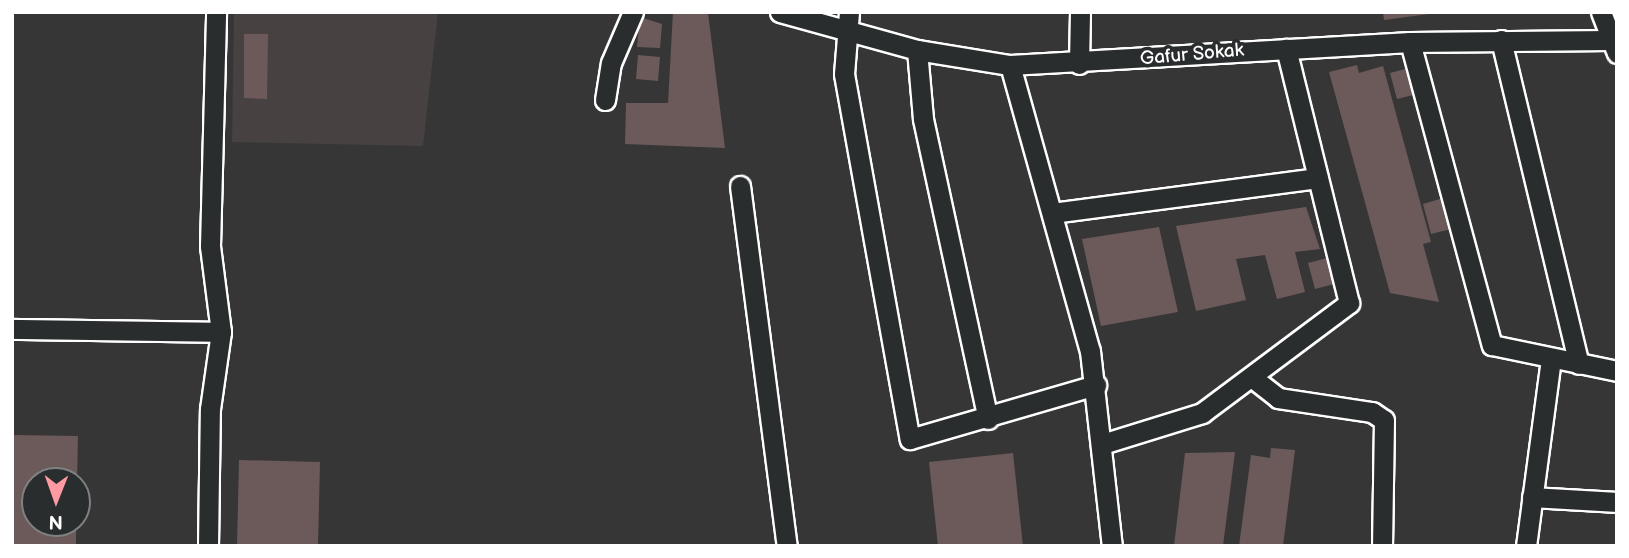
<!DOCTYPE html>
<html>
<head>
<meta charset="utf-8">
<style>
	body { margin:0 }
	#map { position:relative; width:1629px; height:558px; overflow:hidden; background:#373637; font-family:"Balsamiq Sans",sans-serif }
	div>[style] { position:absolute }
	.built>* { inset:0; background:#474142 }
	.building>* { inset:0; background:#6c5a5a }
	.roads { filter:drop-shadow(2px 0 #fff) drop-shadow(-2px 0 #fff) drop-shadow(0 2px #fff) drop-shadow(0 -2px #fff) }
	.minor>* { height:19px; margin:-9.5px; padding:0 9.5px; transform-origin:9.5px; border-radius:9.5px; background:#2a2d2e }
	span { translate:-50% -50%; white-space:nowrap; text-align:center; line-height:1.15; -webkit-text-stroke:7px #2a2d2e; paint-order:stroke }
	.street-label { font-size:19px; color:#fff }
	.frame { position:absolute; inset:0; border:14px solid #fff; pointer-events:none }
	.north { position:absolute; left:21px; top:467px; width:70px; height:70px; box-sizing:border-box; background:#2a2d2e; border:2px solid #7f8182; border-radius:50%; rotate:181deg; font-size:19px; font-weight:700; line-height:28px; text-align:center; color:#fff }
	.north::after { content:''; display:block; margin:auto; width:24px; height:32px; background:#ff9aa2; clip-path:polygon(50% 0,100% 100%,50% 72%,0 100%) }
</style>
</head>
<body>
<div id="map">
	<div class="built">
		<div style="clip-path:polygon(234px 12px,438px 12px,423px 146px,232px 142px)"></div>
	</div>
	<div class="building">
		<div style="clip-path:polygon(673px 12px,708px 13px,725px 148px,625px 144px,626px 103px,668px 103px)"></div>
		<div style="clip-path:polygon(1383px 12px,1429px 12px,1429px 14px,1384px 20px)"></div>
		<div style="clip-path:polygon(640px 17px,662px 24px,660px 48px,637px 47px)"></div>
		<div style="clip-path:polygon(244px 34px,268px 34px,267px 99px,244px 98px)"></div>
		<div style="clip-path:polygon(638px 55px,660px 57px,658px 81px,636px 79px)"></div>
		<div style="clip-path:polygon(1357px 65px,1359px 73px,1383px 66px,1431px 242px,1423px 244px,1439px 302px,1390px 293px,1329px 72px)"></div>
		<div style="clip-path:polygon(1405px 69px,1413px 95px,1397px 99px,1390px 73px)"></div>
		<div style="clip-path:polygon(1443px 198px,1451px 229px,1431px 234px,1423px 204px)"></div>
		<div style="clip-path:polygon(1306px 207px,1320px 249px,1295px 252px,1305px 292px,1277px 299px,1265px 255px,1236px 259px,1246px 300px,1196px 311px,1176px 226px)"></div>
		<div style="clip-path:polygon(1159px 227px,1178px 312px,1101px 326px,1082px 239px)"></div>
		<div style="clip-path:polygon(1327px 258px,1334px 284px,1315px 289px,1308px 263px)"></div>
		<div style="clip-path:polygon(12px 435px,78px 436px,77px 481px,35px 481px,35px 523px,76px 523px,76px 546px,12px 546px)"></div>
		<div style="clip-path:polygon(1271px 448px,1295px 450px,1283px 546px,1239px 546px,1251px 455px,1270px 458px)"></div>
		<div style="clip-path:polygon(1235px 452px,1223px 546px,1174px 546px,1185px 453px)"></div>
		<div style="clip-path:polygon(1013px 453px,1023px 546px,938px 546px,929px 462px)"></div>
		<div style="clip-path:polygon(239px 460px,320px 462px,318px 546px,237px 546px)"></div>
	</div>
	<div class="roads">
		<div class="minor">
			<div style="left:780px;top:12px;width:142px;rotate:15.5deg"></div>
			<div style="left:917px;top:50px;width:94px;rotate:9.2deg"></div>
			<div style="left:1010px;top:65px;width:401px;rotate:-3.3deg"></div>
			<div style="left:1410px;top:42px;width:200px;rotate:-0.6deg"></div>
			<div style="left:849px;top:12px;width:62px;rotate:94.6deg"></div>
			<div style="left:844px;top:74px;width:371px;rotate:79.8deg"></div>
			<div style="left:910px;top:439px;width:194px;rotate:-16.2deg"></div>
			<div style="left:1601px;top:12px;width:44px;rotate:68.7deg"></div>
			<div style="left:1501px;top:40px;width:333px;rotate:76.5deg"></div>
			<div style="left:1410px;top:42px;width:314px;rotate:74.9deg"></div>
			<div style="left:1492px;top:345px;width:128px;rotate:11.7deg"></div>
			<div style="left:917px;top:50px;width:69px;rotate:85deg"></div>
			<div style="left:923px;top:119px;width:307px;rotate:77.8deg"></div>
			<div style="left:1079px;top:64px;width:52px;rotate:-88.9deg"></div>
			<div style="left:1010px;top:65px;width:297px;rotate:74.4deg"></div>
			<div style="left:1090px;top:351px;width:196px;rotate:83.6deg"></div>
			<div style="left:605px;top:100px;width:37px;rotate:-81deg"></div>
			<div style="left:611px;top:63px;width:56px;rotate:-66.7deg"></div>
			<div style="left:740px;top:186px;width:363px;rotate:82.6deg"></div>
			<div style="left:1052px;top:213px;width:268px;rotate:-7.5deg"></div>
			<div style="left:12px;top:329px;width:209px;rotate:0.8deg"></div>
			<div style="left:1254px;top:379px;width:31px;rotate:38deg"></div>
			<div style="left:1278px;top:398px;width:95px;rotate:8.5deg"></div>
			<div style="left:1372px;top:412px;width:14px;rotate:34deg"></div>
			<div style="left:1384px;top:420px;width:126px;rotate:90.9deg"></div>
			<div style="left:1102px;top:444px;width:105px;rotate:-17.2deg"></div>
			<div style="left:1202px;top:413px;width:184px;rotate:-36.8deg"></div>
			<div style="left:1349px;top:303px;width:262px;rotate:-103.9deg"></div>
			<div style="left:1532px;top:497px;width:85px;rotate:3.4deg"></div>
			<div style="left:208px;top:546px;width:137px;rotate:-89.2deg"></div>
			<div style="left:210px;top:409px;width:78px;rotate:-81.9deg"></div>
			<div style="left:221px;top:332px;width:87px;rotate:-97.3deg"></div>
			<div style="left:210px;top:246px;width:234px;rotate:-88.5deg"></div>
			<div style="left:1526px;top:546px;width:189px;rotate:-82.4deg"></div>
		</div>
	</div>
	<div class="street-label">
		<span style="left:1192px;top:55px;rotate:-5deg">Gafur Sokak</span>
	</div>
	<div class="frame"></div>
	<div class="north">N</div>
</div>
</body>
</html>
